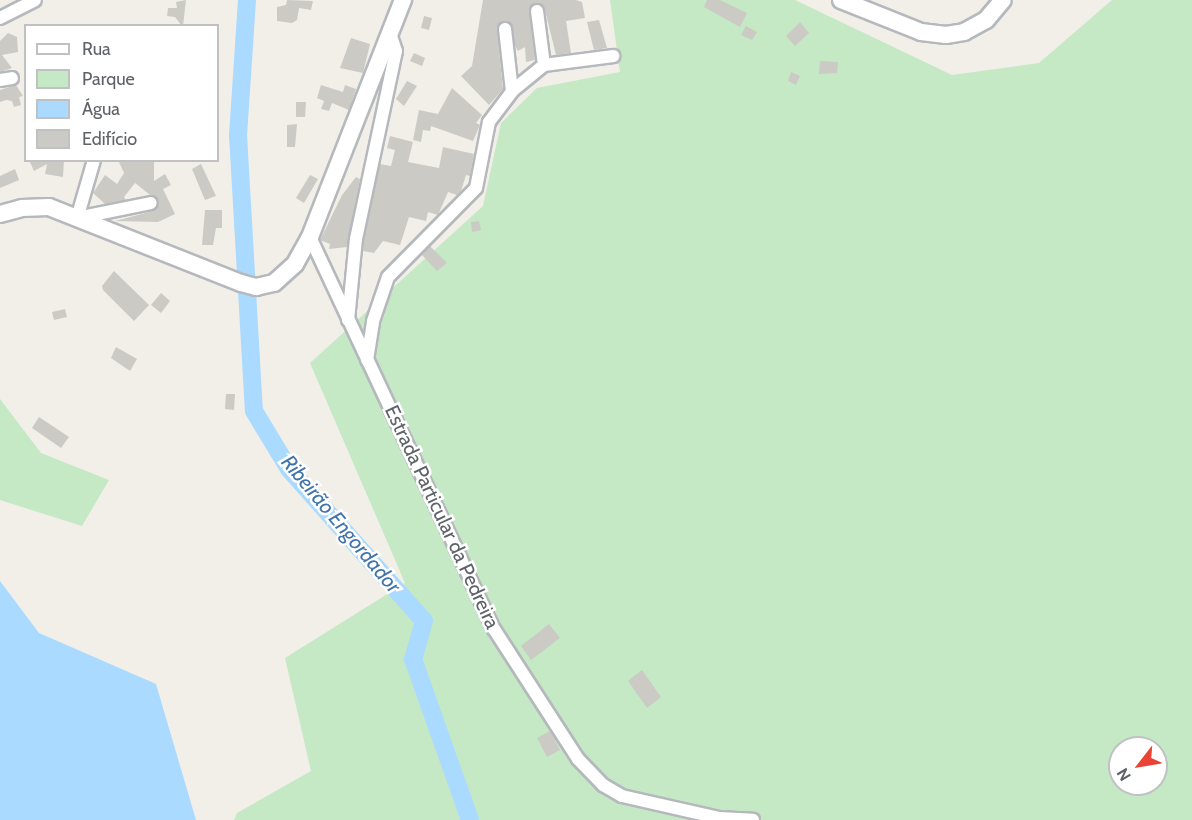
<!DOCTYPE html>
<html>
<head>
<meta charset="utf-8">
<style>
	body { margin:0 }
	#map { position:relative; width:1192px; height:820px; overflow:hidden; background:#f1efe8; font-family:Cabin,sans-serif }
	div>[style] { position:absolute }
	.green>* { inset:0; background:#c5e8c5 }
	.water>* { inset:0; background:#aadaff }
	.river>* { height:18px; margin:-9px; padding:0 9px; transform-origin:9px; border-radius:9px; background:#aadaff }
	.building>* { inset:0; background:#cccac5 }
	.roads { filter:drop-shadow(2px 0 #b5b8bc) drop-shadow(-2px 0 #b5b8bc) drop-shadow(0 2px #b5b8bc) drop-shadow(0 -2px #b5b8bc) }
	.street>* { height:12px; margin:-6px; padding:0 6px; transform-origin:6px; border-radius:6px; background:#fff }
	.secondary>* { height:16px; margin:-8px; padding:0 8px; transform-origin:8px; border-radius:8px; background:#fff }
	span { translate:-50% -50%; white-space:nowrap; text-align:center; line-height:1.15; -webkit-text-stroke:5px #fff; paint-order:stroke }
	.street-label { font-size:20px; color:#5f6368 }
	.water-label { font-size:21px; color:#4174aa; font-style:italic }
	.legend { position:absolute; left:24px; top:24px; width:195px; height:138px; box-sizing:border-box; background:#fff; border:2px solid #bfc1c3; margin:0; padding:8px 10px; list-style:none; font-size:18px; color:#5f6368 }
	.legend li { display:flex; align-items:center; gap:12px; height:30px }
	.legend b { width:30px; border:2px solid #bfc1c3 }
	.north { position:absolute; left:1108px; top:736px; width:60px; height:60px; box-sizing:border-box; background:#fff; border:2px solid #bfc1c3; border-radius:50%; rotate:239deg; font-size:16px; font-weight:700; line-height:24px; text-align:center; color:#5f6368 }
	.north::after { content:''; display:block; margin:auto; width:21px; height:27px; background:#ea4335; clip-path:polygon(50% 0,100% 100%,50% 72%,0 100%) }
</style>
</head>
<body>
<div id="map">
	<div class="green">
		<div style="clip-path:polygon(evenodd,610px 0,795px 0,952px 75px,1039px 63px,1112px 0,1192px 0,1192px 820px,234px 820px,237px 813px,311px 771px,285px 658px,405px 583px,310px 363px,483px 206px,501px 123px,537px 88px,620px 72px,610px 0,1120px 748px,1156px 748px,1156px 784px,1120px 784px,1120px 748px)"></div>
		<div style="clip-path:polygon(0 399px,41px 453px,109px 480px,82px 526px,0 500px)"></div>
	</div>
	<div class="water">
		<div style="clip-path:polygon(0 581px,39px 633px,156px 684px,196px 820px,0 820px)"></div>
	</div>
	<div class="river">
		<div style="left:247px;top:0;width:135px;rotate:93.8deg"></div>
		<div style="left:238px;top:135px;width:276px;rotate:86.7deg"></div>
		<div style="left:254px;top:411px;width:68px;rotate:58.9deg"></div>
		<div style="left:289px;top:469px;width:203px;rotate:48.4deg"></div>
		<div style="left:424px;top:621px;width:40px;rotate:106deg"></div>
		<div style="left:413px;top:659px;width:171px;rotate:70.5deg"></div>
	</div>
	<div class="building">
		<div style="clip-path:polygon(186px 0,183px 26px,182px 26px,175px 17px,167px 16px,168px 8px,177px 8px,176px 2px)"></div>
		<div style="clip-path:polygon(287px 0,313px 1px,311px 10px,299px 8px,297px 20px,292px 23px,277px 21px,277px 7px,286px 5px)"></div>
		<div style="clip-path:polygon(483px 0,576px 0,582px 2px,585px 18px,566px 21px,571px 53px,556px 55px,544px 6px,532px 4px,529px 12px,535px 60px,526px 62px,525px 47px,518px 51px,515px 46px,512px 25px,500px 23px,497px 30px,503px 89px,489px 105px,461px 76px,472px 66px)"></div>
		<div style="clip-path:polygon(707px 0,720px 0,747px 13px,740px 27px,704px 7px)"></div>
		<div style="clip-path:polygon(424px 16px,432px 18px,429px 30px,421px 28px)"></div>
		<div style="clip-path:polygon(599px 20px,607px 48px,594px 50px,587px 22px)"></div>
		<div style="clip-path:polygon(800px 22px,809px 33px,795px 46px,786px 36px)"></div>
		<div style="clip-path:polygon(746px 26px,757px 32px,752px 40px,741px 35px)"></div>
		<div style="clip-path:polygon(8px 33px,17px 37px,18px 52px,2px 55px,12px 68px,0 72px,0 41px)"></div>
		<div style="clip-path:polygon(351px 38px,370px 44px,363px 73px,340px 68px)"></div>
		<div style="clip-path:polygon(414px 53px,425px 58px,422px 66px,410px 61px)"></div>
		<div style="clip-path:polygon(820px 61px,838px 62px,837px 73px,819px 74px)"></div>
		<div style="clip-path:polygon(791px 72px,800px 76px,796px 85px,788px 81px)"></div>
		<div style="clip-path:polygon(407px 81px,417px 86px,404px 106px,396px 99px)"></div>
		<div style="clip-path:polygon(16px 85px,23px 96px,19px 97px,21px 105px,14px 107px,12px 101px,6px 100px,0 102px,0 90px)"></div>
		<div style="clip-path:polygon(321px 85px,343px 92px,345px 85px,356px 89px,349px 110px,332px 103px,329px 111px,321px 109px,324px 101px,317px 98px)"></div>
		<div style="clip-path:polygon(452px 88px,482px 115px,476px 123px,480px 125px,473px 141px,431px 126px,430px 131px,423px 130px,421px 142px,413px 140px,419px 110px,438px 114px)"></div>
		<div style="clip-path:polygon(296px 102px,306px 102px,305px 117px,296px 117px)"></div>
		<div style="clip-path:polygon(297px 124px,295px 147px,287px 147px,287px 125px)"></div>
		<div style="clip-path:polygon(390px 136px,413px 142px,408px 162px,439px 168px,443px 147px,474px 154px,470px 176px,466px 175px,461px 191px,457px 195px,448px 192px,438px 215px,428px 212px,426px 221px,409px 217px,400px 245px,383px 241px,374px 253px,363px 251px,364px 240px,380px 164px,391px 166px,395px 150px,387px 148px)"></div>
		<div style="clip-path:polygon(29px 160px,64px 160px,63px 177px,45px 174px,47px 164px,34px 171px)"></div>
		<div style="clip-path:polygon(118px 160px,154px 160px,154px 181px,165px 174px,171px 185px,163px 189px,175px 214px,158px 222px,115px 221px,153px 211px,159px 202px,135px 183px,124px 197px,126px 200px,105px 204px,93px 193px,105px 175px,117px 184px,124px 173px)"></div>
		<div style="clip-path:polygon(201px 164px,216px 196px,205px 200px,192px 169px)"></div>
		<div style="clip-path:polygon(15px 169px,19px 180px,0 188px,0 176px)"></div>
		<div style="clip-path:polygon(310px 175px,318px 179px,304px 203px,296px 198px)"></div>
		<div style="clip-path:polygon(356px 177px,360px 179px,347px 247px,329px 249px,330px 244px,320px 240px,342px 195px)"></div>
		<div style="clip-path:polygon(205px 210px,222px 210px,222px 228px,216px 228px,213px 245px,202px 245px)"></div>
		<div style="clip-path:polygon(479px 221px,481px 230px,472px 232px,471px 222px)"></div>
		<div style="clip-path:polygon(430px 246px,447px 263px,437px 271px,422px 255px)"></div>
		<div style="clip-path:polygon(114px 271px,149px 305px,134px 321px,103px 290px,102px 286px)"></div>
		<div style="clip-path:polygon(161px 293px,170px 301px,161px 313px,151px 305px)"></div>
		<div style="clip-path:polygon(65px 309px,67px 317px,54px 320px,52px 312px)"></div>
		<div style="clip-path:polygon(116px 347px,137px 359px,130px 371px,111px 358px)"></div>
		<div style="clip-path:polygon(226px 394px,235px 394px,234px 410px,225px 409px)"></div>
		<div style="clip-path:polygon(39px 417px,69px 437px,61px 448px,32px 428px)"></div>
		<div style="clip-path:polygon(549px 624px,560px 638px,531px 660px,521px 646px)"></div>
		<div style="clip-path:polygon(642px 670px,661px 697px,647px 708px,628px 681px)"></div>
		<div style="clip-path:polygon(550px 731px,560px 750px,547px 757px,537px 738px)"></div>
	</div>
	<div class="roads">
		<div class="street">
			<div style="left:537px;top:11px;width:54px;rotate:82.6deg"></div>
			<div style="left:0;top:18px;width:39px;rotate:-27deg"></div>
			<div style="left:505px;top:29px;width:62px;rotate:83.6deg"></div>
			<div style="left:0;top:80px;width:12px;rotate:-9deg"></div>
			<div style="left:78px;top:215px;width:57px;rotate:-73.8deg"></div>
			<div style="left:82px;top:217px;width:70px;rotate:-11.5deg"></div>
			<div style="left:310px;top:237px;width:433px;rotate:64.9deg"></div>
			<div style="left:494px;top:629px;width:155px;rotate:57.1deg"></div>
			<div style="left:578px;top:759px;width:36px;rotate:46deg"></div>
			<div style="left:603px;top:785px;width:22px;rotate:30deg"></div>
			<div style="left:622px;top:796px;width:99px;rotate:12.8deg"></div>
			<div style="left:719px;top:818px;width:34px;rotate:3deg"></div>
			<div style="left:348px;top:320px;width:81px;rotate:-84.4deg"></div>
			<div style="left:356px;top:239px;width:192px;rotate:-78deg"></div>
			<div style="left:396px;top:51px;width:18px;rotate:-109deg"></div>
			<div style="left:367px;top:360px;width:39px;rotate:-81deg"></div>
			<div style="left:373px;top:321px;width:46px;rotate:-71.2deg"></div>
			<div style="left:388px;top:277px;width:125px;rotate:-45.3deg"></div>
			<div style="left:476px;top:188px;width:67px;rotate:-78.9deg"></div>
			<div style="left:489px;top:122px;width:39px;rotate:-53deg"></div>
			<div style="left:512px;top:91px;width:41px;rotate:-39.1deg"></div>
			<div style="left:544px;top:65px;width:70px;rotate:-7.4deg"></div>
		</div>
		<div class="secondary">
			<div style="left:841px;top:0;width:86px;rotate:21.8deg"></div>
			<div style="left:921px;top:32px;width:25px;rotate:7deg"></div>
			<div style="left:946px;top:35px;width:18px;rotate:-9deg"></div>
			<div style="left:964px;top:32px;width:25px;rotate:-29deg"></div>
			<div style="left:986px;top:20px;width:26px;rotate:-50deg"></div>
			<div style="left:0;top:214px;width:23px;rotate:-15deg"></div>
			<div style="left:22px;top:208px;width:27px;rotate:-2deg"></div>
			<div style="left:49px;top:207px;width:206px;rotate:21.6deg"></div>
			<div style="left:241px;top:283px;width:16px;rotate:15deg"></div>
			<div style="left:256px;top:287px;width:18px;rotate:-13deg"></div>
			<div style="left:274px;top:283px;width:28px;rotate:-42deg"></div>
			<div style="left:295px;top:264px;width:31px;rotate:-61deg"></div>
			<div style="left:310px;top:237px;width:255px;rotate:-68.6deg"></div>
		</div>
	</div>
	<div class="street-label">
		<span style="left:442px;top:517px;rotate:65deg">Estrada Particular da Pedreira</span>
	</div>
	<div class="water-label">
		<span style="left:341px;top:524px;rotate:50deg">Ribeirão Engordador</span>
	</div>
	<ul class="legend">
	<li><b style="height:8px;background:#fff"></b>Rua</li>
	<li><b style="height:16px;background:#c5e8c5"></b>Parque</li>
	<li><b style="height:16px;background:#aadaff"></b>Água</li>
	<li><b style="height:16px;background:#cccac5"></b>Edifício</li>
	</ul>
	<div class="north">N</div>
</div>
</body>
</html>
